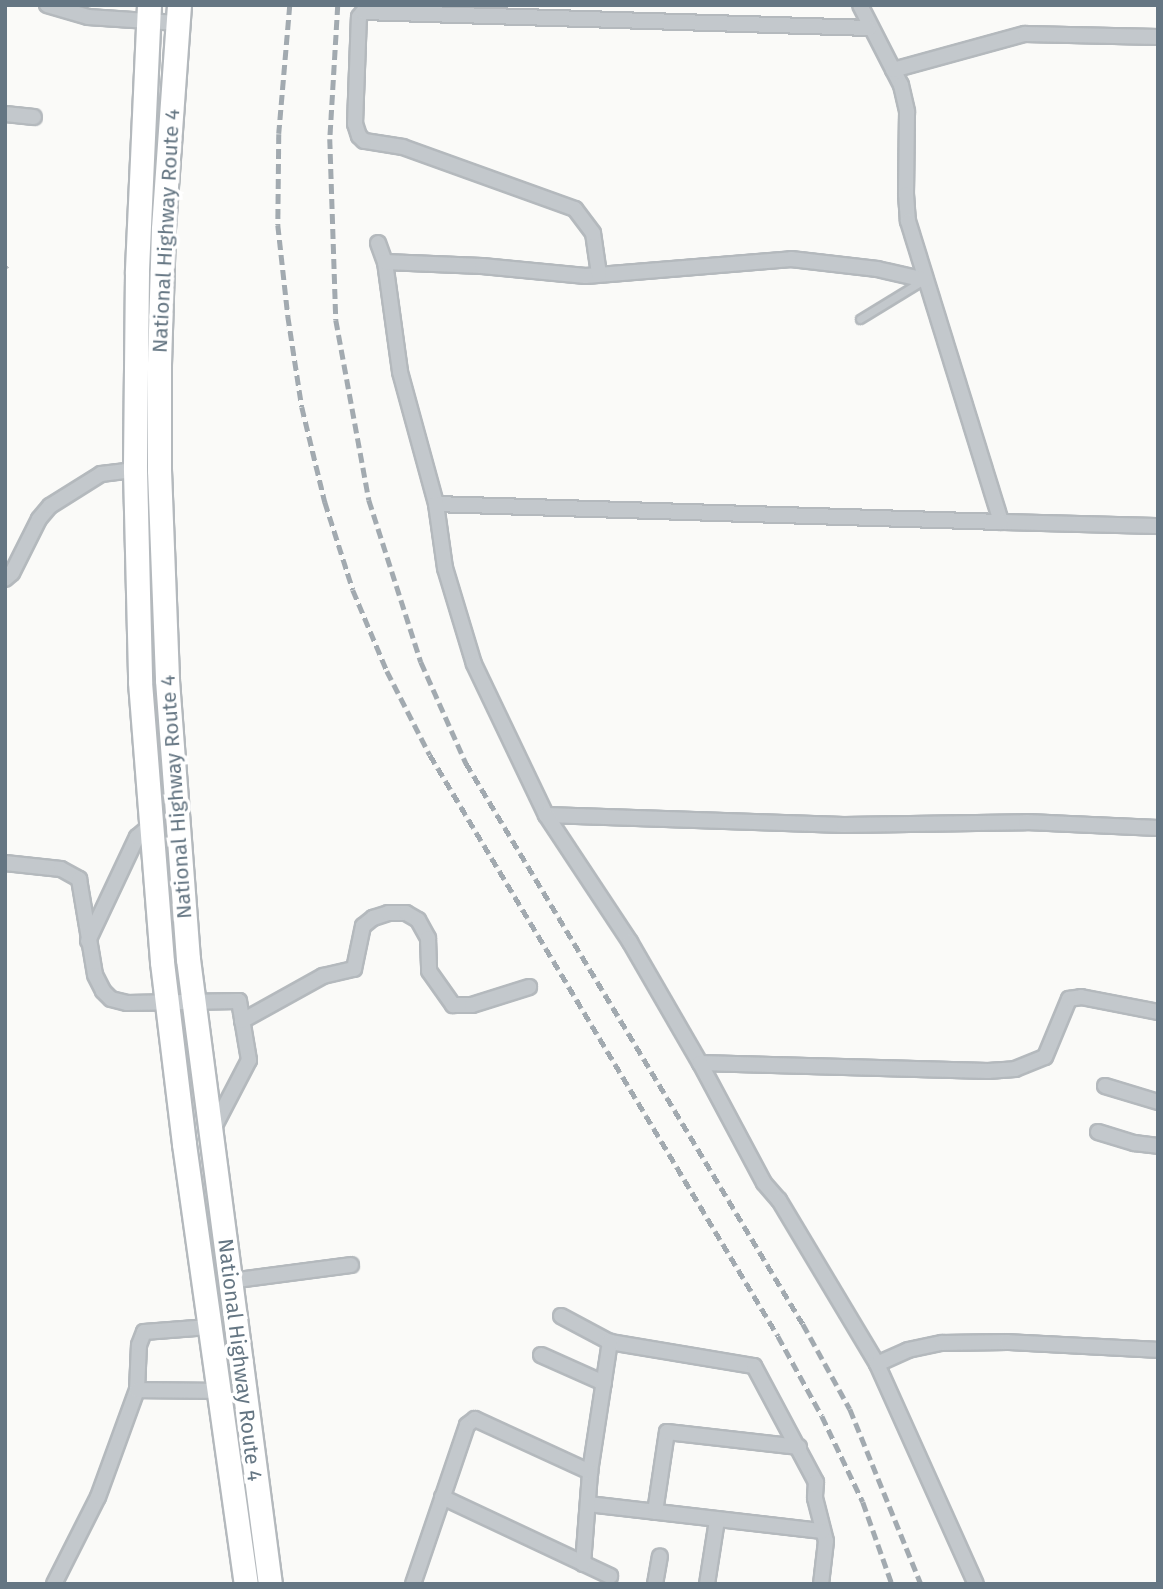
<!DOCTYPE html>
<html>
<head>
<meta charset="utf-8">
<style>
	body { margin:0 }
	#map { position:relative; width:1163px; height:1589px; overflow:hidden; background:#fafaf8; font-family:"Fira Sans",sans-serif }
	div>[style] { position:absolute }
	.path>* { height:2.5px; margin-top:-1.25px; transform-origin:0; background:repeating-linear-gradient(90deg,#bbbfc2 0 3.5px,transparent 0 7px) }
	.roads { filter:drop-shadow(2px 0 #b4b9bd) drop-shadow(-2px 0 #b4b9bd) drop-shadow(0 2px #b4b9bd) drop-shadow(0 -2px #b4b9bd) }
	.service>* { height:7px; margin:-3.5px; padding:0 3.5px; transform-origin:3.5px; border-radius:3.5px; background:#c3c8cc }
	.minor>* { height:14px; margin:-7px; padding:0 7px; transform-origin:7px; border-radius:7px; background:#c3c8cc }
	.trunk>* { height:23px; margin:-11.5px; padding:0 11.5px; transform-origin:11.5px; border-radius:11.5px; background:#fff }
	.rail>* { height:4.5px; margin-top:-2.25px; transform-origin:0; background:repeating-linear-gradient(90deg,#a2aab0 0 10px,transparent 0 15px) }
	span { translate:-50% -50%; white-space:nowrap; text-align:center; line-height:1.15; -webkit-text-stroke:7px #fff; paint-order:stroke }
	.street-label { font-size:21px; color:#657683 }
	.frame { position:absolute; inset:0; border:7px solid #657683; pointer-events:none }
</style>
</head>
<body>
<div id="map">
	<div class="path">
		<div style="left:5px;top:268px;width:4px;rotate:-34deg"></div>
	</div>
	<div class="roads">
		<div class="service">
			<div style="left:860px;top:319px;width:73px;rotate:-31.5deg"></div>
		</div>
		<div class="minor">
			<div style="left:47px;top:5px;width:43px;rotate:16.3deg"></div>
			<div style="left:88px;top:17px;width:90px;rotate:3.8deg"></div>
			<div style="left:860px;top:5px;width:90px;rotate:62.9deg"></div>
			<div style="left:901px;top:85px;width:28px;rotate:77deg"></div>
			<div style="left:907px;top:112px;width:82px;rotate:90.7deg"></div>
			<div style="left:906px;top:194px;width:27px;rotate:86deg"></div>
			<div style="left:908px;top:221px;width:315px;rotate:72.8deg"></div>
			<div style="left:1001px;top:522px;width:157px;rotate:1.5deg"></div>
			<div style="left:893px;top:70px;width:137px;rotate:-15.3deg"></div>
			<div style="left:1025px;top:34px;width:133px;rotate:1.3deg"></div>
			<div style="left:5px;top:114px;width:29px;rotate:6deg"></div>
			<div style="left:378px;top:243px;width:20px;rotate:70deg"></div>
			<div style="left:385px;top:262px;width:111px;rotate:82.2deg"></div>
			<div style="left:400px;top:372px;width:137px;rotate:74.7deg"></div>
			<div style="left:385px;top:262px;width:97px;rotate:2.4deg"></div>
			<div style="left:482px;top:266px;width:104px;rotate:5.5deg"></div>
			<div style="left:586px;top:276px;width:206px;rotate:-4.7deg"></div>
			<div style="left:791px;top:259px;width:87px;rotate:6.6deg"></div>
			<div style="left:877px;top:269px;width:49px;rotate:12.9deg"></div>
			<div style="left:599px;top:274px;width:41px;rotate:-98.3deg"></div>
			<div style="left:593px;top:233px;width:30px;rotate:-127deg"></div>
			<div style="left:575px;top:209px;width:183px;rotate:-160.2deg"></div>
			<div style="left:403px;top:147px;width:39px;rotate:-171deg"></div>
			<div style="left:364px;top:141px;width:7px;rotate:-135deg"></div>
			<div style="left:359px;top:136px;width:13px;rotate:-108deg"></div>
			<div style="left:355px;top:124px;width:107px;rotate:-87.9deg"></div>
			<div style="left:359px;top:17px;width:6px;rotate:-51deg"></div>
			<div style="left:363px;top:12px;width:506px;rotate:1.81deg"></div>
			<div style="left:1001px;top:522px;width:565px;rotate:-178.18deg"></div>
			<div style="left:436px;top:504px;width:65px;rotate:82deg"></div>
			<div style="left:445px;top:568px;width:100px;rotate:73.2deg"></div>
			<div style="left:474px;top:664px;width:167px;rotate:64.5deg"></div>
			<div style="left:546px;top:815px;width:298px;rotate:1.9deg"></div>
			<div style="left:844px;top:825px;width:182px;rotate:-0.9deg"></div>
			<div style="left:1026px;top:822px;width:132px;rotate:2.6deg"></div>
			<div style="left:5px;top:579px;width:9px;rotate:-41deg"></div>
			<div style="left:12px;top:573px;width:60px;rotate:-63.4deg"></div>
			<div style="left:39px;top:519px;width:17px;rotate:-50deg"></div>
			<div style="left:50px;top:506px;width:60px;rotate:-32.1deg"></div>
			<div style="left:101px;top:474px;width:34px;rotate:-7deg"></div>
			<div style="left:546px;top:815px;width:152px;rotate:56.5deg"></div>
			<div style="left:630px;top:942px;width:140px;rotate:60deg"></div>
			<div style="left:700px;top:1063px;width:288px;rotate:1.6deg"></div>
			<div style="left:988px;top:1071px;width:27px;rotate:-4deg"></div>
			<div style="left:1015px;top:1069px;width:32px;rotate:-22deg"></div>
			<div style="left:1045px;top:1057px;width:63px;rotate:-67.5deg"></div>
			<div style="left:1069px;top:999px;width:12px;rotate:-9deg"></div>
			<div style="left:1081px;top:997px;width:78px;rotate:11deg"></div>
			<div style="left:5px;top:863px;width:56px;rotate:6.1deg"></div>
			<div style="left:61px;top:869px;width:21px;rotate:29deg"></div>
			<div style="left:79px;top:879px;width:97px;rotate:80.5deg"></div>
			<div style="left:95px;top:975px;width:18px;rotate:63deg"></div>
			<div style="left:103px;top:991px;width:11px;rotate:45deg"></div>
			<div style="left:111px;top:999px;width:16px;rotate:14deg"></div>
			<div style="left:127px;top:1003px;width:112px;rotate:-1deg"></div>
			<div style="left:239px;top:1001px;width:60px;rotate:80.4deg"></div>
			<div style="left:249px;top:1060px;width:80px;rotate:117.5deg"></div>
			<div style="left:88px;top:941px;width:115px;rotate:-64.8deg"></div>
			<div style="left:137px;top:837px;width:17px;rotate:-40deg"></div>
			<div style="left:242px;top:1021px;width:93px;rotate:-29.1deg"></div>
			<div style="left:323px;top:976px;width:32px;rotate:-13deg"></div>
			<div style="left:354px;top:969px;width:44px;rotate:-78.2deg"></div>
			<div style="left:363px;top:926px;width:13px;rotate:-39deg"></div>
			<div style="left:373px;top:918px;width:16px;rotate:-18deg"></div>
			<div style="left:388px;top:913px;width:18px"></div>
			<div style="left:406px;top:913px;width:14px;rotate:30deg"></div>
			<div style="left:418px;top:920px;width:21px;rotate:61deg"></div>
			<div style="left:428px;top:938px;width:33px;rotate:88deg"></div>
			<div style="left:429px;top:971px;width:42px;rotate:54.8deg"></div>
			<div style="left:453px;top:1005px;width:19px"></div>
			<div style="left:472px;top:1005px;width:60px;rotate:-17.5deg"></div>
			<div style="left:700px;top:1063px;width:136px;rotate:61.9deg"></div>
			<div style="left:764px;top:1183px;width:23px;rotate:49deg"></div>
			<div style="left:779px;top:1200px;width:191px;rotate:59.1deg"></div>
			<div style="left:877px;top:1364px;width:241px;rotate:65.8deg"></div>
			<div style="left:1105px;top:1086px;width:55px;rotate:16.8deg"></div>
			<div style="left:1098px;top:1132px;width:38px;rotate:17deg"></div>
			<div style="left:1134px;top:1143px;width:24px;rotate:7deg"></div>
			<div style="left:230px;top:1281px;width:122px;rotate:-7.5deg"></div>
			<div style="left:561px;top:1316px;width:55px;rotate:28deg"></div>
			<div style="left:610px;top:1342px;width:146px;rotate:9.5deg"></div>
			<div style="left:754px;top:1366px;width:132px;rotate:61.9deg"></div>
			<div style="left:816px;top:1482px;width:16px;rotate:94deg"></div>
			<div style="left:815px;top:1498px;width:44px;rotate:75.7deg"></div>
			<div style="left:826px;top:1541px;width:43px;rotate:96.6deg"></div>
			<div style="left:541px;top:1355px;width:69px;rotate:24deg"></div>
			<div style="left:877px;top:1364px;width:34px;rotate:-24deg"></div>
			<div style="left:908px;top:1350px;width:35px;rotate:-12deg"></div>
			<div style="left:942px;top:1343px;width:65px;rotate:-0.9deg"></div>
			<div style="left:1007px;top:1342px;width:151px;rotate:3deg"></div>
			<div style="left:137px;top:1390px;width:45px;rotate:-87.5deg"></div>
			<div style="left:139px;top:1345px;width:14px;rotate:-69deg"></div>
			<div style="left:144px;top:1332px;width:65px;rotate:-4.4deg"></div>
			<div style="left:442px;top:1497px;width:186px;rotate:25.2deg"></div>
			<div style="left:588px;top:1504px;width:236px;rotate:6.6deg"></div>
			<div style="left:655px;top:1512px;width:81px;rotate:-81.5deg"></div>
			<div style="left:667px;top:1432px;width:133px;rotate:6.5deg"></div>
			<div style="left:583px;top:1564px;width:92px;rotate:-85.6deg"></div>
			<div style="left:590px;top:1472px;width:132px;rotate:-81.3deg"></div>
			<div style="left:54px;top:1584px;width:97px;rotate:-63.2deg"></div>
			<div style="left:98px;top:1497px;width:114px;rotate:-70deg"></div>
			<div style="left:137px;top:1390px;width:82px;rotate:0.7deg"></div>
			<div style="left:413px;top:1584px;width:168px;rotate:-71.2deg"></div>
			<div style="left:467px;top:1425px;width:10px;rotate:-37deg"></div>
			<div style="left:475px;top:1419px;width:127px;rotate:24.7deg"></div>
			<div style="left:655px;top:1584px;width:28px;rotate:-80deg"></div>
			<div style="left:707px;top:1584px;width:65px;rotate:-81.1deg"></div>
		</div>
		<div class="trunk">
			<div style="left:149px;top:5px;width:268px;rotate:92.6deg"></div>
			<div style="left:137px;top:273px;width:197px;rotate:90.6deg"></div>
			<div style="left:135px;top:470px;width:212px;rotate:88.6deg"></div>
			<div style="left:140px;top:682px;width:281px;rotate:85.5deg"></div>
			<div style="left:162px;top:962px;width:183px;rotate:83.1deg"></div>
			<div style="left:184px;top:1144px;width:444px;rotate:82deg"></div>
			<div style="left:179px;top:5px;width:225px;rotate:94.1deg"></div>
			<div style="left:163px;top:229px;width:137px;rotate:91.7deg"></div>
			<div style="left:159px;top:366px;width:104px;rotate:90deg"></div>
			<div style="left:159px;top:470px;width:210px;rotate:87.8deg"></div>
			<div style="left:167px;top:680px;width:280px;rotate:85.7deg"></div>
			<div style="left:188px;top:959px;width:630px;rotate:82.53deg"></div>
		</div>
	</div>
	<div class="rail">
		<div style="left:290px;top:5px;width:129px;rotate:94.9deg"></div>
		<div style="left:279px;top:134px;width:91px;rotate:90.6deg"></div>
		<div style="left:278px;top:225px;width:92px;rotate:83.7deg"></div>
		<div style="left:288px;top:316px;width:92px;rotate:81.3deg"></div>
		<div style="left:302px;top:407px;width:98px;rotate:76.4deg"></div>
		<div style="left:325px;top:502px;width:92px;rotate:72.3deg"></div>
		<div style="left:353px;top:590px;width:88px;rotate:67.2deg"></div>
		<div style="left:387px;top:671px;width:94px;rotate:62.9deg"></div>
		<div style="left:430px;top:755px;width:677px;rotate:59.08deg"></div>
		<div style="left:778px;top:1336px;width:91px;rotate:61.2deg"></div>
		<div style="left:822px;top:1416px;width:95px;rotate:64.5deg"></div>
		<div style="left:863px;top:1502px;width:87px;rotate:70.5deg"></div>
		<div style="left:338px;top:5px;width:134px;rotate:93.4deg"></div>
		<div style="left:330px;top:139px;width:181px;rotate:88.1deg"></div>
		<div style="left:336px;top:320px;width:183px;rotate:79.6deg"></div>
		<div style="left:369px;top:500px;width:170px;rotate:72.2deg"></div>
		<div style="left:421px;top:662px;width:111px;rotate:66deg"></div>
		<div style="left:466px;top:763px;width:654px;rotate:59.01deg"></div>
		<div style="left:803px;top:1324px;width:97px;rotate:61.1deg"></div>
		<div style="left:850px;top:1409px;width:189px;rotate:67.9deg"></div>
	</div>
	<div class="street-label">
		<span style="left:166px;top:231px;rotate:-87deg">National Highway Route 4</span>
		<span style="left:176px;top:797px;rotate:-94deg">National Highway Route 4</span>
		<span style="left:240px;top:1360px;rotate:83deg">National Highway Route 4</span>
	</div>
	<div class="frame"></div>
</div>
</body>
</html>
